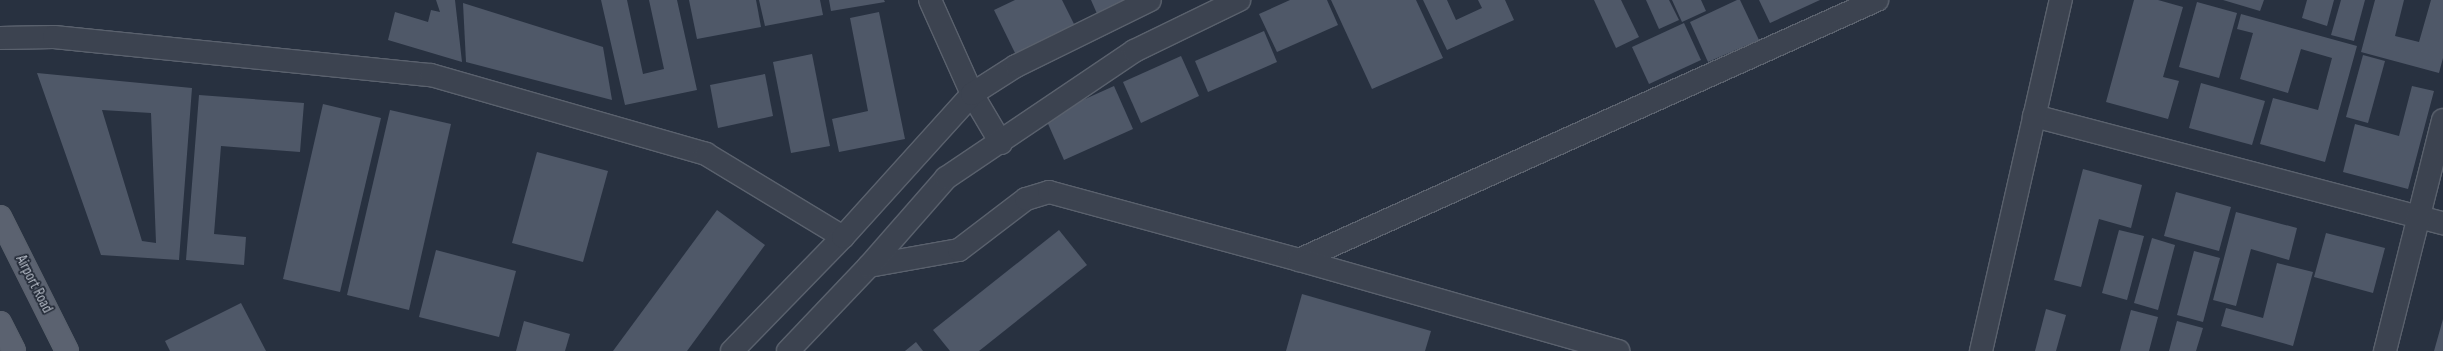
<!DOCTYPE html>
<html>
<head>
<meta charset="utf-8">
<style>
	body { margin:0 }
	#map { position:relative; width:2443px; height:351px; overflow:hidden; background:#283140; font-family:"Sofia Sans Condensed",sans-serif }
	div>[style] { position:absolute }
	.building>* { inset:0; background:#4f5868 }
	.roads { filter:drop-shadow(1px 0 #5a616d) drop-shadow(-1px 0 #5a616d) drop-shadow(0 1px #5a616d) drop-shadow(0 -1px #5a616d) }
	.minor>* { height:22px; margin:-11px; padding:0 11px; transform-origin:11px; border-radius:11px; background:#3c4350 }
	.major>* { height:22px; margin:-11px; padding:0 11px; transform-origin:11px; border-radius:11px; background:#5b6270 }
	span { translate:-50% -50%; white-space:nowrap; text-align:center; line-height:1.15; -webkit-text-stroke:3.5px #212835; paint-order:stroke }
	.street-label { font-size:15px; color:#b9bfca }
</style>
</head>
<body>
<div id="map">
	<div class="building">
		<div style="clip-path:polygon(436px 0,455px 0,462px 62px,388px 40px,395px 12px,428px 22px,431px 10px,440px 12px)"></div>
		<div style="clip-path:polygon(601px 0,627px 0,643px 74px,664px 69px,649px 0,677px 0,697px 90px,625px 105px)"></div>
		<div style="clip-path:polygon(689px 0,756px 0,761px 27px,697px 39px)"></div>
		<div style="clip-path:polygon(759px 0,820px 0,823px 15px,765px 26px)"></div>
		<div style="clip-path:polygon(829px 0,884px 0,885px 2px,831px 11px)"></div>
		<div style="clip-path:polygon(1015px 0,1062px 0,1075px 26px,1016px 55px,994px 10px)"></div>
		<div style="clip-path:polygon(1091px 0,1133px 0,1098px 16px)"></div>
		<div style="clip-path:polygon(1290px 0,1327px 0,1338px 25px,1277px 52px,1259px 14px)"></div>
		<div style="clip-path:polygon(1331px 0,1416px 0,1443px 58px,1372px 89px)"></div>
		<div style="clip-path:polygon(1423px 0,1447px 0,1456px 20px,1482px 8px,1478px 0,1505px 0,1514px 20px,1447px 50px)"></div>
		<div style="clip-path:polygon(1594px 0,1621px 0,1639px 37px,1616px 48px)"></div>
		<div style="clip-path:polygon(1646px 0,1669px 0,1679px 20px,1659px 29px)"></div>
		<div style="clip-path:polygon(1672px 0,1701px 0,1706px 11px,1682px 22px)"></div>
		<div style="clip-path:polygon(1737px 0,1740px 0,1759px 40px,1708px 62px,1690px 22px)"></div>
		<div style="clip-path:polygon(1759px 0,1820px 0,1770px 23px)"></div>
		<div style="clip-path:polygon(2134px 0,2158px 0,2183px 7px,2163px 77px,2179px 81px,2168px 119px,2106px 102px)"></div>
		<div style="clip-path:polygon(2223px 0,2264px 0,2260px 11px)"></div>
		<div style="clip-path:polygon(2307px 0,2334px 0,2327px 26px,2302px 18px)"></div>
		<div style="clip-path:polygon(2341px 0,2365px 0,2354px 41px,2331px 35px)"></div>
		<div style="clip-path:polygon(2375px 0,2404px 0,2395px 36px,2419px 42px,2431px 0,2443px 0,2443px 58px,2439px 73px,2361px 52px)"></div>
		<div style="clip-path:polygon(2197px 2px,2237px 13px,2219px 78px,2179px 67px)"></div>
		<div style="clip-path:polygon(463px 3px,603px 47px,612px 100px,466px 62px)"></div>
		<div style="clip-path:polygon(879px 12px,905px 139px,839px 152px,832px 119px,868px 111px,850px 18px)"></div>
		<div style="clip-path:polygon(2241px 14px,2357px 46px,2325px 162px,2260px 144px,2273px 98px,2318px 110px,2332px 58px,2301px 49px,2288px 93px,2240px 79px,2253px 33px,2237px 29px)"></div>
		<div style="clip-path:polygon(1684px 23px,1701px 60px,1649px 84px,1632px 47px)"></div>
		<div style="clip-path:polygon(1264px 31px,1277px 62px,1208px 92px,1195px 61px)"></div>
		<div style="clip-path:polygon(812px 54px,830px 146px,791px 153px,773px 62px)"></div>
		<div style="clip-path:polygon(2363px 55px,2385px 61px,2368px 123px,2346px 117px)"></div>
		<div style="clip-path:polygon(1181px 56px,1199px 96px,1141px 123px,1123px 82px)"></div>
		<div style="clip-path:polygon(evenodd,37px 73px,192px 88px,179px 260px,101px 255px,37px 73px,102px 110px,151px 113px,156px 243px,142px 241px,102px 110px)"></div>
		<div style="clip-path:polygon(765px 74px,773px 116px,718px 128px,710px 85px)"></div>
		<div style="clip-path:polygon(2201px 83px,2265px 101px,2252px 145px,2189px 128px)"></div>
		<div style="clip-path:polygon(1114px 86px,1133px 129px,1064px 160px,1045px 117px)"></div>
		<div style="clip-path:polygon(2412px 86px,2434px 91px,2408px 189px,2343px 172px,2355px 124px,2399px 136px)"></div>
		<div style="clip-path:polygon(199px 95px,304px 103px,300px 152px,221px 146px,214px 234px,246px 237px,244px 265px,186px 260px)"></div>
		<div style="clip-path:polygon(323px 104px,381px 118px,340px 292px,283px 279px)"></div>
		<div style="clip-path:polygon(390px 110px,451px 124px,409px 310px,347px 295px)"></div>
		<div style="clip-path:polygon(537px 152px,608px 171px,583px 262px,512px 243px)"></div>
		<div style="clip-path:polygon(2083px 169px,2142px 185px,2131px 228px,2099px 219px,2081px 287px,2054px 280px)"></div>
		<div style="clip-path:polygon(2176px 192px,2231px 207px,2219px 251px,2164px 236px)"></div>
		<div style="clip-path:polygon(717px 210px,765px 245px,687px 351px,613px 351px)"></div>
		<div style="clip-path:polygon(2236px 212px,2297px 228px,2289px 260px,2251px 249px,2236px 306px,2213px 300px)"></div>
		<div style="clip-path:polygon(1059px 230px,1087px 265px,979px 351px,950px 351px,933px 330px)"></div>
		<div style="clip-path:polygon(2119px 230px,2144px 236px,2127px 300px,2102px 293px)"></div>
		<div style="clip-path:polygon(2326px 233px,2385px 248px,2373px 293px,2314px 277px)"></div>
		<div style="clip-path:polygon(2152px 238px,2175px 245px,2158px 310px,2134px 303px)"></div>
		<div style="clip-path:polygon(436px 250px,516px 271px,499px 337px,419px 317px)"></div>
		<div style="clip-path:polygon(2194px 251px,2220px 258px,2203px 322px,2177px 315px)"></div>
		<div style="clip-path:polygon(2277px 263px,2313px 272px,2293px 346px,2221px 326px,2226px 308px,2263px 318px)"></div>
		<div style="clip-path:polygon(1302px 294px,1431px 331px,1425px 351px,1286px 351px)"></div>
		<div style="clip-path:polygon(241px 303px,266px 351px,170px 351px,165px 341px)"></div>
		<div style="clip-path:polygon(2046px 309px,2066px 315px,2056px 351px,2035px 351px)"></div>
		<div style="clip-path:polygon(2131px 310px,2158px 317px,2149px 351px,2120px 351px)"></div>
		<div style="clip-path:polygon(2443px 319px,2443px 351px,2434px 351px)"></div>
		<div style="clip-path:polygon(524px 321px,570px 334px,565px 351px,516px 351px)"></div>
		<div style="clip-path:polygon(2177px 321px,2203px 328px,2196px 351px,2169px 351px)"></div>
		<div style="clip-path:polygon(916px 342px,923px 351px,905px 351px)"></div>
	</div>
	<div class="roads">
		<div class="minor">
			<div style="left:930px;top:0;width:103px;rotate:65.9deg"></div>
			<div style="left:972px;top:94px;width:57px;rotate:59.4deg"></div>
			<div style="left:0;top:38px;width:54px;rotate:-1.1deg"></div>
			<div style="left:54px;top:37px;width:379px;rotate:5.8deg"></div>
			<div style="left:431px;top:75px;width:286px;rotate:16deg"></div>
			<div style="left:706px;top:154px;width:160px;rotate:31.2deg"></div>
			<div style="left:2034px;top:116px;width:423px;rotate:14.7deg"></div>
			<div style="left:1299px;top:260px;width:634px;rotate:-24.22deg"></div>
			<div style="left:869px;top:266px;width:91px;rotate:-10.1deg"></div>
			<div style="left:959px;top:250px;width:84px;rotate:-37.3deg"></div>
			<div style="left:1026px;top:199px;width:24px;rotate:-17deg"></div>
			<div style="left:1049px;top:192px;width:259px;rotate:15.2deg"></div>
			<div style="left:1299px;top:260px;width:332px;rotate:15.9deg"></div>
			<div style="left:732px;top:351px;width:159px;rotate:-45.8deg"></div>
			<div style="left:843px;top:237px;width:193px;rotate:-47.9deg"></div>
			<div style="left:972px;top:94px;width:52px;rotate:-32.5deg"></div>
			<div style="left:1016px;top:66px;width:149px;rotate:-26.2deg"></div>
			<div style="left:788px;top:351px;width:117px;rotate:-46.4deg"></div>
			<div style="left:869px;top:266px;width:117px;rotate:-48.8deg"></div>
			<div style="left:946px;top:178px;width:227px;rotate:-34deg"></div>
			<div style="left:1134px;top:51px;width:117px;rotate:-25.9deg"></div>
			<div style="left:1981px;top:351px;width:360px;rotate:-77.2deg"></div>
			<div style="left:2385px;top:351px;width:238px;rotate:-75.9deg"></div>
		</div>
		<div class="major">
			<div style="left:0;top:217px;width:150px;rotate:63.4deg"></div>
			<div style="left:0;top:323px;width:31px;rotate:63deg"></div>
		</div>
	</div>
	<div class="street-label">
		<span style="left:34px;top:284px;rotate:63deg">Airport Road</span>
	</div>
</div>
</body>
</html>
